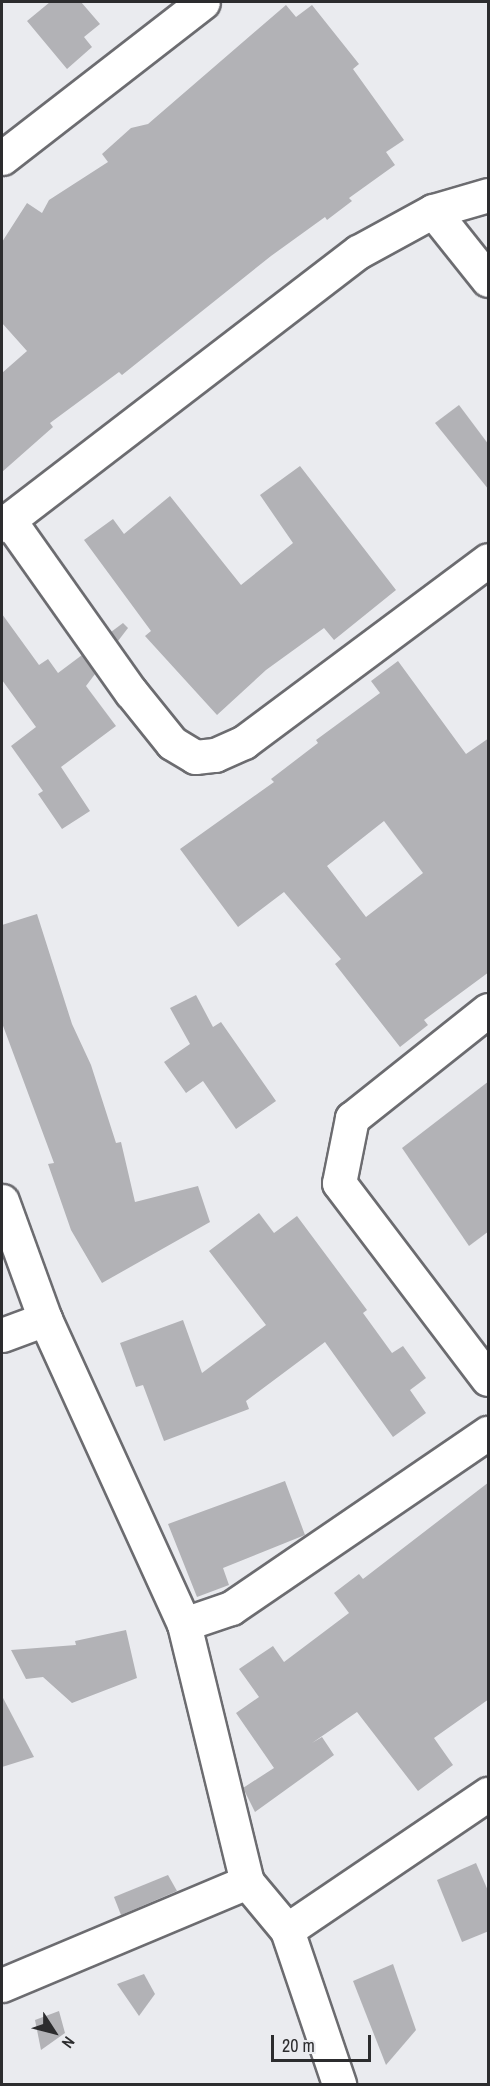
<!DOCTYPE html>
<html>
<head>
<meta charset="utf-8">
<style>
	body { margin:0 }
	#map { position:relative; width:490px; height:2086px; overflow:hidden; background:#eaebef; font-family:"Archivo Narrow",sans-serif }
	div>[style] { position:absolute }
	.building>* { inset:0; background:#b2b2b6 }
	.roads { filter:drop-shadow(2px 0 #6c6c70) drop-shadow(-2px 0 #6c6c70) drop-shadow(0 2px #6c6c70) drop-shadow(0 -2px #6c6c70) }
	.minor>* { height:33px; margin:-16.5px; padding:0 16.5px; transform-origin:16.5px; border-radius:16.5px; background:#fff }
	span { translate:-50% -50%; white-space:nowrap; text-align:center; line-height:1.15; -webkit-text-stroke:4.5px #eaebef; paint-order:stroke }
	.frame { position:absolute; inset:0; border:3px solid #2c2c2e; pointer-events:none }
	.north { position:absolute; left:24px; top:2002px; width:60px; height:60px; -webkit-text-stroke:4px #eaebef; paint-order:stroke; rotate:126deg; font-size:16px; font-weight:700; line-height:24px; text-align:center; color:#2c2c2e }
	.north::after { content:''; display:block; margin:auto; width:21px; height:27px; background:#2c2c2e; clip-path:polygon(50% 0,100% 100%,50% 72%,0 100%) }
	.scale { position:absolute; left:271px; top:2035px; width:100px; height:27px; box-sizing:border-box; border:3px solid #2c2c2e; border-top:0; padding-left:8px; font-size:18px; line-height:21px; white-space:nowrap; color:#2c2c2e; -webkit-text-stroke:4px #eaebef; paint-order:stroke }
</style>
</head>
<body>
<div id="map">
	<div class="building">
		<div style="clip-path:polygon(50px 2px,81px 2px,100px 24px,84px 37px,92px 47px,67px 69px,27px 21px)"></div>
		<div style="clip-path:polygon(286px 5px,296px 17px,312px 5px,359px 64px,353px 69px,404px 140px,386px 152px,395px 165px,349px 198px,352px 201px,327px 220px,325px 217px,271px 256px,122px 375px,119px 372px,50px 423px,53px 427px,2px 472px,2px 373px,27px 351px,2px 323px,2px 242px,27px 203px,42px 213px,49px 200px,108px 162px,102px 154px,131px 128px,148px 124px)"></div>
		<div style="clip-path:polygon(459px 405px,489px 445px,489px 490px,435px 423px)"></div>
		<div style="clip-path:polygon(300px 466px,396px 590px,334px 640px,324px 628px,266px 670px,217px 715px,145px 636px,151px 631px,84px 540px,113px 519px,124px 534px,170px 496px,241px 585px,293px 543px,260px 495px)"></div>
		<div style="clip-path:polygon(2px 614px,39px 665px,48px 659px,58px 673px,82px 655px,95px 674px,86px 686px,116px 726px,61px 767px,90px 811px,62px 829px,38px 794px,43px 791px,11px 746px,36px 727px,2px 680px)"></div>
		<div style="clip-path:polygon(123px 623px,128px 628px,118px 641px,111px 632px)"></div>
		<div style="clip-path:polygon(evenodd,398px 661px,466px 754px,489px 738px,489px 972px,424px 1020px,428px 1025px,400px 1047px,335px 964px,341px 959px,284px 892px,238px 927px,180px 849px,274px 782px,271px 779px,318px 743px,316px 740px,380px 693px,371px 681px,398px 661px,384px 821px,423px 873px,366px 917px,327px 866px,384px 821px)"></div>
		<div style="clip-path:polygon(37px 914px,72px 1024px,91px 1065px,116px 1143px,121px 1142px,135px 1202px,198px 1186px,210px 1222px,102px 1283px,71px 1230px,48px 1164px,54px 1163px,2px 1023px,2px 925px)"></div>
		<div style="clip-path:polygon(196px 995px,213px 1027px,221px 1022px,276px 1101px,236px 1129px,203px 1081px,186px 1093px,164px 1062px,190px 1044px,170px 1008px)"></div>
		<div style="clip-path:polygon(489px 1081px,489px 1231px,469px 1246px,402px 1148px)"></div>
		<div style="clip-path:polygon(259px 1213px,274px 1233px,297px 1216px,367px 1310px,363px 1313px,392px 1353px,403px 1346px,426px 1378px,410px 1390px,426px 1413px,393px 1437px,325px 1342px,246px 1401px,249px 1409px,164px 1441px,143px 1385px,136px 1387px,120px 1343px,183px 1320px,202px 1373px,266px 1325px,209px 1251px)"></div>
		<div style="clip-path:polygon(285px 1481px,305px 1535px,223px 1568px,229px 1585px,197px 1597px,168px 1524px)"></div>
		<div style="clip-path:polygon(489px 1482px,489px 1699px,434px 1738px,453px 1765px,418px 1791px,357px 1712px,312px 1743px,322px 1737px,334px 1755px,255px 1812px,243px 1788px,274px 1768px,236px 1713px,259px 1697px,239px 1669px,273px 1646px,284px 1662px,349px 1613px,334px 1593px,359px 1574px,363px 1579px)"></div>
		<div style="clip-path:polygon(126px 1630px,137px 1678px,72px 1703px,43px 1677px,26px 1679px,11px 1650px,76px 1645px,75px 1641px)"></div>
		<div style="clip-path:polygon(2px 1696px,34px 1757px,2px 1767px)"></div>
		<div style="clip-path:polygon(476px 1863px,489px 1893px,489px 1931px,462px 1942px,437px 1880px)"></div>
		<div style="clip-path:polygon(168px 1875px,177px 1891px,121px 1915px,114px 1897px)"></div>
		<div style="clip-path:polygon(393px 1964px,416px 2030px,386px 2065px,353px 1981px)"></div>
		<div style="clip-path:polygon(144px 1974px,155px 1994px,139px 2016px,117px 1984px)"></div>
		<div style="clip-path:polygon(59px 2011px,65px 2033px,41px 2050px,35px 2020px)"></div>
	</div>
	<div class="roads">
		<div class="minor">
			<div style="left:2px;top:158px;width:254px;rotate:-37.8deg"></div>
			<div style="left:433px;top:211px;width:88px;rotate:51.4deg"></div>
			<div style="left:9px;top:520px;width:211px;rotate:54.7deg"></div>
			<div style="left:131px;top:692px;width:65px;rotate:51.2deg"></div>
			<div style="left:172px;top:743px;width:27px;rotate:31deg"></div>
			<div style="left:195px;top:757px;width:20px;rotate:-6deg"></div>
			<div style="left:215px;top:755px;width:32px;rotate:-24deg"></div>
			<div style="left:244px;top:742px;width:304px;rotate:-36.7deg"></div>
			<div style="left:2px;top:525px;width:449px;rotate:-37.5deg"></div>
			<div style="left:358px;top:252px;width:85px;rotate:-28.7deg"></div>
			<div style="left:433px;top:211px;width:57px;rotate:-16.2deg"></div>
			<div style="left:488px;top:1010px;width:174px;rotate:141.5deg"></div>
			<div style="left:352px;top:1118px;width:66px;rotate:101.3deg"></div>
			<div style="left:339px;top:1183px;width:246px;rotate:52.8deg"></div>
			<div style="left:2px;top:1201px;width:126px;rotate:70deg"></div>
			<div style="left:45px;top:1319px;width:335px;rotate:65.5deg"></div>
			<div style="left:184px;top:1624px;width:266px;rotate:76.3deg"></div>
			<div style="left:247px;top:1882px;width:62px;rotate:50.2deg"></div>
			<div style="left:287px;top:1930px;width:163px;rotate:71.3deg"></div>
			<div style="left:2px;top:1335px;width:46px;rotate:-20.4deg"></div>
			<div style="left:184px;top:1624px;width:50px;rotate:-18.8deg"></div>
			<div style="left:231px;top:1608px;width:311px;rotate:-34.3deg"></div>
			<div style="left:287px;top:1930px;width:243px;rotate:-34.1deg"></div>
			<div style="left:2px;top:1985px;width:266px;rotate:-22.8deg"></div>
		</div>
	</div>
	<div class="frame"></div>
	<div class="north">N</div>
	<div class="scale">20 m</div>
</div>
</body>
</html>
